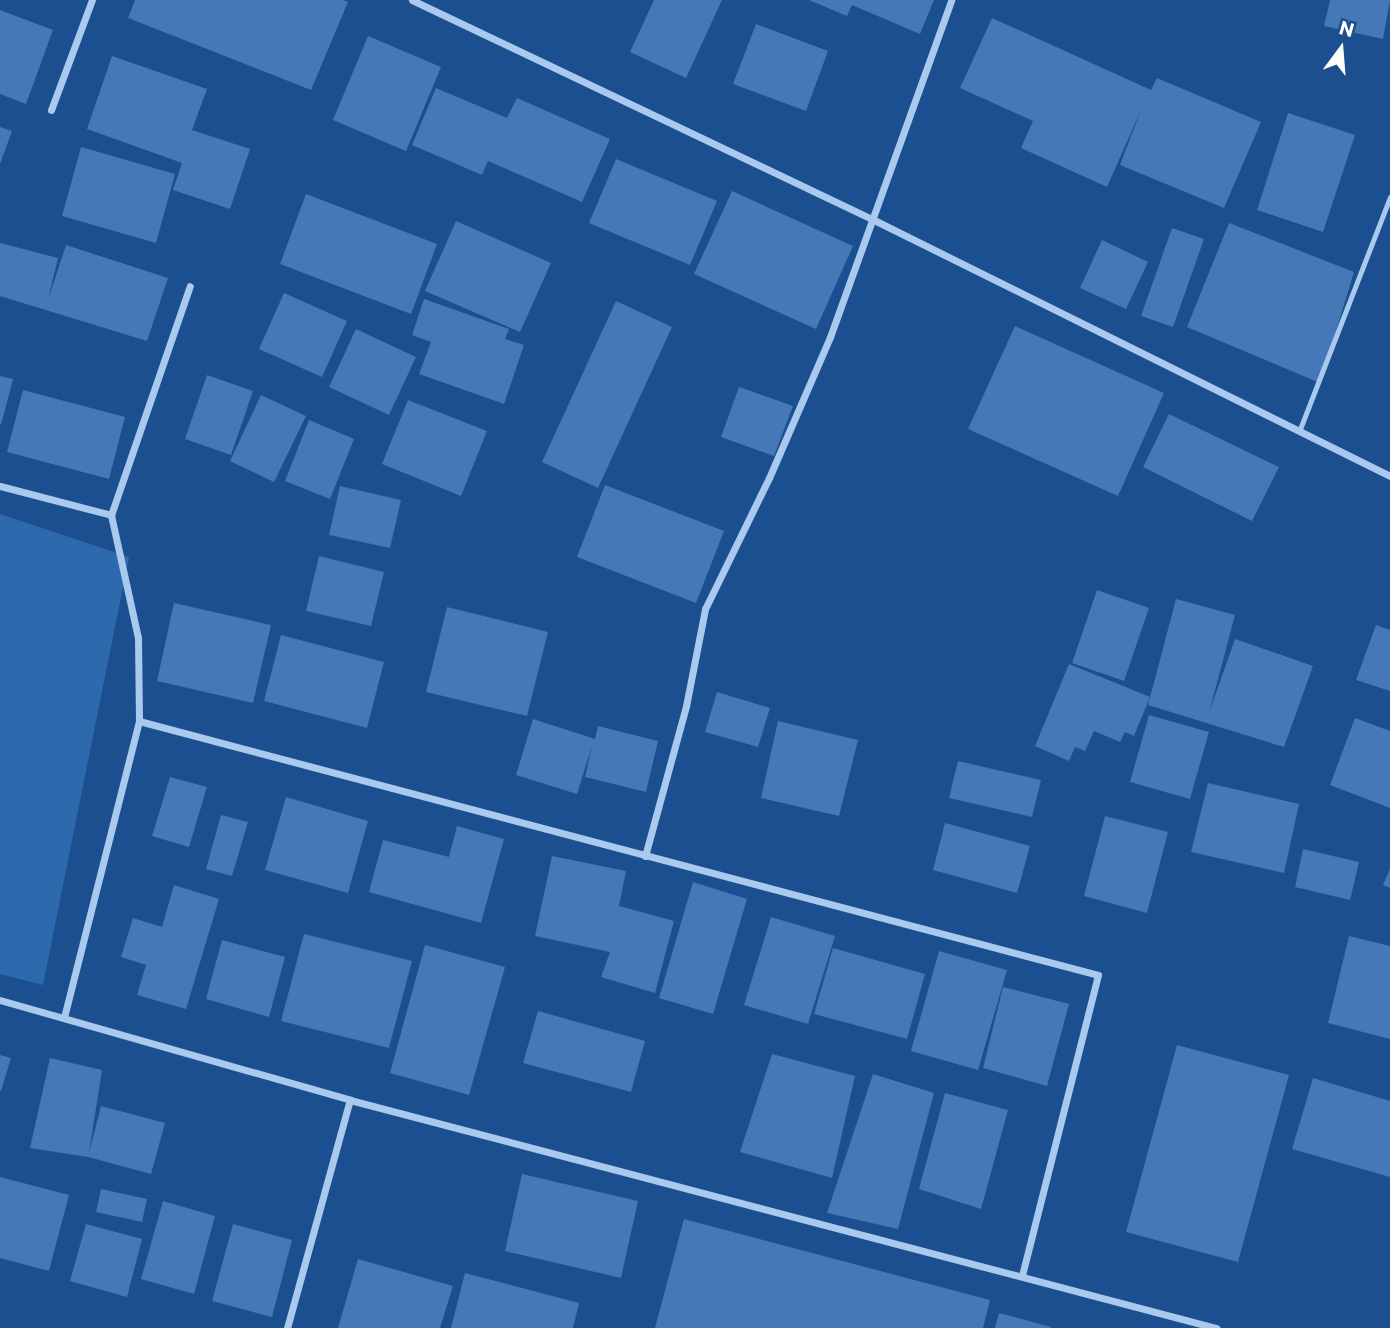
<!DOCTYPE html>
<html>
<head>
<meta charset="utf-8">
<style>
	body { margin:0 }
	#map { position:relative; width:1390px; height:1328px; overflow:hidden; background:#1b4f8f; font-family:Commissioner,sans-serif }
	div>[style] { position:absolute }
	.green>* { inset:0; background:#2e69ad }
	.building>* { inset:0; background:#4478b7 }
	.lane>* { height:5px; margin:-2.5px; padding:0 2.5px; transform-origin:2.5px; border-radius:2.5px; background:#a9c9ee }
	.street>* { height:7px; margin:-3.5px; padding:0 3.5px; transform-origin:3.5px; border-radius:3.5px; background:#a9c9ee }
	span { translate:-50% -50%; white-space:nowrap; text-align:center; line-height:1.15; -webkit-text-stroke:5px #1b4f8f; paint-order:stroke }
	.north { position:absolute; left:1306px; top:14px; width:70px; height:70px; -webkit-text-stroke:5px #1b4f8f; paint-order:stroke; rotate:16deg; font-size:19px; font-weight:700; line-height:28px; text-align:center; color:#fff }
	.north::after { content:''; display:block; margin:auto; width:24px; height:32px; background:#fff; clip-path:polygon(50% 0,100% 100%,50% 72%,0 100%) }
</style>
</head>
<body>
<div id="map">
	<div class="green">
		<div style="clip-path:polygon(0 514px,129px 557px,43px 985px,0 974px)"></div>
	</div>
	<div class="building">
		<div style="clip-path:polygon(135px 0,343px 0,348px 2px,311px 90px,128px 18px)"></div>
		<div style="clip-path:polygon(654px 0,722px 0,686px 78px,630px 52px)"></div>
		<div style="clip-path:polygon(809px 0,934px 0,920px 34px,852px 5px,847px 16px)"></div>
		<div style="clip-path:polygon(1330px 0,1390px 0,1383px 39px,1324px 26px)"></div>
		<div style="clip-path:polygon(0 10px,53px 30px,26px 104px,0 94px)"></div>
		<div style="clip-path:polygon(992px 18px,1151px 90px,1157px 78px,1261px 122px,1224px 208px,1120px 165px,1141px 110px,1107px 187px,1021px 148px,1033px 121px,960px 88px)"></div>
		<div style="clip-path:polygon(756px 24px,828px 51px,806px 111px,733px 84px)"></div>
		<div style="clip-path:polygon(368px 36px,441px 67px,406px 151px,333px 120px)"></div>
		<div style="clip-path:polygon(112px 56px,207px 89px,192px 130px,250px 149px,230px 209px,173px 190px,182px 163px,87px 129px)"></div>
		<div style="clip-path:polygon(436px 88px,507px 118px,517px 98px,610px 139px,582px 202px,488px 161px,482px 175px,412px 145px)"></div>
		<div style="clip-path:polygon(1288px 113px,1355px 135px,1323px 232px,1257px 210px)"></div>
		<div style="clip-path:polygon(0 127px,12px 131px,0 164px)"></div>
		<div style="clip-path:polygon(81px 147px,175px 174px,156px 243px,62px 216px)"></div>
		<div style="clip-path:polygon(616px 159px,717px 201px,690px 265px,589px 223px)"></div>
		<div style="clip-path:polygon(732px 191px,853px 246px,816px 329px,694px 274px)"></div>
		<div style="clip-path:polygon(306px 194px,437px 244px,411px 314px,280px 264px)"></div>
		<div style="clip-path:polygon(456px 221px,551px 263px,520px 332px,425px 291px)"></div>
		<div style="clip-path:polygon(1229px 223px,1354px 272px,1320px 383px,1187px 327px)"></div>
		<div style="clip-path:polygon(1172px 228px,1204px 239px,1173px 327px,1141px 316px)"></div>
		<div style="clip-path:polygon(1102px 240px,1148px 262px,1126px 309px,1080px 288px)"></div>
		<div style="clip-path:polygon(0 243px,58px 258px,48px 300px,66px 245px,168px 278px,147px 341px,0 296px)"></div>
		<div style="clip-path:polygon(284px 293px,347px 321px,322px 377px,259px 349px)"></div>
		<div style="clip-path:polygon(424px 299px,509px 329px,505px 339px,524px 345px,504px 404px,419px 374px,431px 342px,412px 335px)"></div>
		<div style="clip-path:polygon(616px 301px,672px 327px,598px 488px,542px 462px)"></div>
		<div style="clip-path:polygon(1015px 326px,1164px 393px,1118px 496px,968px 429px)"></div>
		<div style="clip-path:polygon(356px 329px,416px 357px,389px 415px,329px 387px)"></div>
		<div style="clip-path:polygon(207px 375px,253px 391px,231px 455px,185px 439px)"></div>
		<div style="clip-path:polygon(0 376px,13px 379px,1px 425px,0 424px)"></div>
		<div style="clip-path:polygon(739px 387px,793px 406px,774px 456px,721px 437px)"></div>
		<div style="clip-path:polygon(23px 390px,125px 417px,109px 479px,7px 452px)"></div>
		<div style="clip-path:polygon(261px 395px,306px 416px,274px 482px,230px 461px)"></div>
		<div style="clip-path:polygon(408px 400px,487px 431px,461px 496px,382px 464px)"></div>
		<div style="clip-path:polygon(1169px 414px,1279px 467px,1252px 521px,1143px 467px)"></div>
		<div style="clip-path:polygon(309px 420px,354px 439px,330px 499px,285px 481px)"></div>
		<div style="clip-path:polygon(605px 485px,724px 531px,696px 603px,577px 557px)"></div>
		<div style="clip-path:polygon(340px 486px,401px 500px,390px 548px,329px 535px)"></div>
		<div style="clip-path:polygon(319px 556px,384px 572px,371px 626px,306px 611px)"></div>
		<div style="clip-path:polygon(1097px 590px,1149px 608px,1124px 681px,1072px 663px)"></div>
		<div style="clip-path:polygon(1176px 599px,1235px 615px,1209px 713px,1235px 639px,1313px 666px,1284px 747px,1148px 705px)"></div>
		<div style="clip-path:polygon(174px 603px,271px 625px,253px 703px,157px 681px)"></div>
		<div style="clip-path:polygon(447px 607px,548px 632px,527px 716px,426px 692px)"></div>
		<div style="clip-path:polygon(1376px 625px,1390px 630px,1390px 691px,1356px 680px)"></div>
		<div style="clip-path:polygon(281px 635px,384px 662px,367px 728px,264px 701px)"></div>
		<div style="clip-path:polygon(1069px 664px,1150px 697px,1134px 736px,1125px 732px,1120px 742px,1094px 731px,1085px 751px,1075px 747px,1069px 761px,1035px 746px)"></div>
		<div style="clip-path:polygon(717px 692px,770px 708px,758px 747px,705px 732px)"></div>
		<div style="clip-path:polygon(1149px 715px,1209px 732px,1190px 799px,1130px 782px)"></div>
		<div style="clip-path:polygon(1355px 718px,1390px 731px,1390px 808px,1330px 785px)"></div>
		<div style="clip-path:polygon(533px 719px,595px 739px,598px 726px,658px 741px,646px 792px,585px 777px,592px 746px,577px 794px,516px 775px)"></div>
		<div style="clip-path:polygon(778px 721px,858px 740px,839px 816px,761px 798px)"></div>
		<div style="clip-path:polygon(958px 761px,1041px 780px,1032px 817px,949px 798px)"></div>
		<div style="clip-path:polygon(170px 777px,207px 787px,189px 847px,152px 836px)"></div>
		<div style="clip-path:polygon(1208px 783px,1299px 804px,1284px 873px,1191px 852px)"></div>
		<div style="clip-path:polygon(286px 797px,368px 821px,348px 893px,265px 870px)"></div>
		<div style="clip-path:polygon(221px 815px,248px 822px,232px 876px,206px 869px)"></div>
		<div style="clip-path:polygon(1105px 816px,1168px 832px,1147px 913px,1084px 896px)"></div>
		<div style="clip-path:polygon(945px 823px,1030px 846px,1017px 893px,933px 870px)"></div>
		<div style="clip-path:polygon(457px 826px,504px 839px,481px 923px,369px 892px,383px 840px,449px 857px)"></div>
		<div style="clip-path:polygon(1303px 849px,1359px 862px,1350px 900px,1295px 887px)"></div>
		<div style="clip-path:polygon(552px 856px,626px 871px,619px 906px,674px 921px,655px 993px,601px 977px,610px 952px,535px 936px)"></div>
		<div style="clip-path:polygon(1390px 869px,1390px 888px,1383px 885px)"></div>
		<div style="clip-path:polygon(693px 882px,747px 899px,713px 1014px,659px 998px)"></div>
		<div style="clip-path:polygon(174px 885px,219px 899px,186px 1009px,137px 995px,146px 965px,121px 957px,133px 918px,162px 927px)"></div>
		<div style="clip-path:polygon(771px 917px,835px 936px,808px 1024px,744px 1005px)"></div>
		<div style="clip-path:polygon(304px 934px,412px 961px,389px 1048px,281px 1021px)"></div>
		<div style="clip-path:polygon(1349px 936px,1390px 946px,1390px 1039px,1328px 1023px)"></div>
		<div style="clip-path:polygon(222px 940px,285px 957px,269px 1017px,206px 999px)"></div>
		<div style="clip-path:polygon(425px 945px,505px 967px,469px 1095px,390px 1073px)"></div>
		<div style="clip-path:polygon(833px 948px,925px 974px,907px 1039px,814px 1014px)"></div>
		<div style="clip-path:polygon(939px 951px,1007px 970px,978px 1070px,911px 1051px)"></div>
		<div style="clip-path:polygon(1003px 987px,1069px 1004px,1047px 1086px,983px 1068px)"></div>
		<div style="clip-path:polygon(538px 1011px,645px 1041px,631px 1092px,523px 1063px)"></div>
		<div style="clip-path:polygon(1177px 1045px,1289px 1075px,1238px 1262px,1126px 1232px)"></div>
		<div style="clip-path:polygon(772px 1054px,855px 1076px,832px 1178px,740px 1152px)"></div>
		<div style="clip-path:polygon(0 1055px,11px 1058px,1px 1091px,0 1091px)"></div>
		<div style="clip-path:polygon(50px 1058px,102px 1070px,89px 1153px,101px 1106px,165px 1123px,151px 1174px,88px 1157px,30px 1148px)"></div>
		<div style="clip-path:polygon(873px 1074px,934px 1093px,898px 1229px,827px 1213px)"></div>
		<div style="clip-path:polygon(1313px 1078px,1390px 1101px,1390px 1177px,1292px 1149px)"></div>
		<div style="clip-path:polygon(945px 1093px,1008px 1110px,981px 1209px,919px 1189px)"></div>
		<div style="clip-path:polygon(522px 1174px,638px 1201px,621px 1278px,505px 1251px)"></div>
		<div style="clip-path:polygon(0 1177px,69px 1195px,49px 1271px,0 1258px)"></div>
		<div style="clip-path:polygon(101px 1189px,147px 1199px,142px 1222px,96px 1212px)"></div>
		<div style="clip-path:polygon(163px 1201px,215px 1216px,194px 1294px,141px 1279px)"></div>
		<div style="clip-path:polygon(684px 1219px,990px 1300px,983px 1328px,655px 1328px)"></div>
		<div style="clip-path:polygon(86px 1224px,142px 1239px,127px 1297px,70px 1281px)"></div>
		<div style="clip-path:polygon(233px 1224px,292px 1240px,272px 1317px,212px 1301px)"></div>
		<div style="clip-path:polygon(358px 1259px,453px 1286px,440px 1328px,338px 1328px)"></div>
		<div style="clip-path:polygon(465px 1273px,579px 1303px,573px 1328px,451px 1328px)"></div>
		<div style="clip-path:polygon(999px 1313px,1051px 1327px,1051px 1328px,995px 1328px)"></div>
	</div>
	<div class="lane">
		<div style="left:1300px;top:429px;width:249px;rotate:-68.8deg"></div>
	</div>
	<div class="street">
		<div style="left:412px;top:0;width:509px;rotate:25.46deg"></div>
		<div style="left:872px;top:219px;width:578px;rotate:26.39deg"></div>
		<div style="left:51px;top:110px;width:117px;rotate:-69.6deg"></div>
		<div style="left:0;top:486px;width:115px;rotate:14.6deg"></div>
		<div style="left:111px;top:515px;width:126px;rotate:77.6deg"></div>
		<div style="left:138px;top:638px;width:83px;rotate:89.3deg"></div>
		<div style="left:139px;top:721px;width:306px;rotate:104.2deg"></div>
		<div style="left:111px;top:515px;width:242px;rotate:-71deg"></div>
		<div style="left:139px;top:721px;width:992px;rotate:14.83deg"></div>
		<div style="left:1098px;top:975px;width:309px;rotate:104.2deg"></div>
		<div style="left:645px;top:856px;width:156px;rotate:-74.7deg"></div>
		<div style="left:686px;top:706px;width:99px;rotate:-78.9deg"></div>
		<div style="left:705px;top:609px;width:146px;rotate:-64deg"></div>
		<div style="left:769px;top:478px;width:154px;rotate:-66.6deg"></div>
		<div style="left:830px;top:337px;width:358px;rotate:-70.2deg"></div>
		<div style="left:0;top:1000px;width:364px;rotate:15.9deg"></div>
		<div style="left:287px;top:1328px;width:237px;rotate:-74.6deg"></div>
		<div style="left:350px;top:1100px;width:896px;rotate:14.75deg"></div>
	</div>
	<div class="north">N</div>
</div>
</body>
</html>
